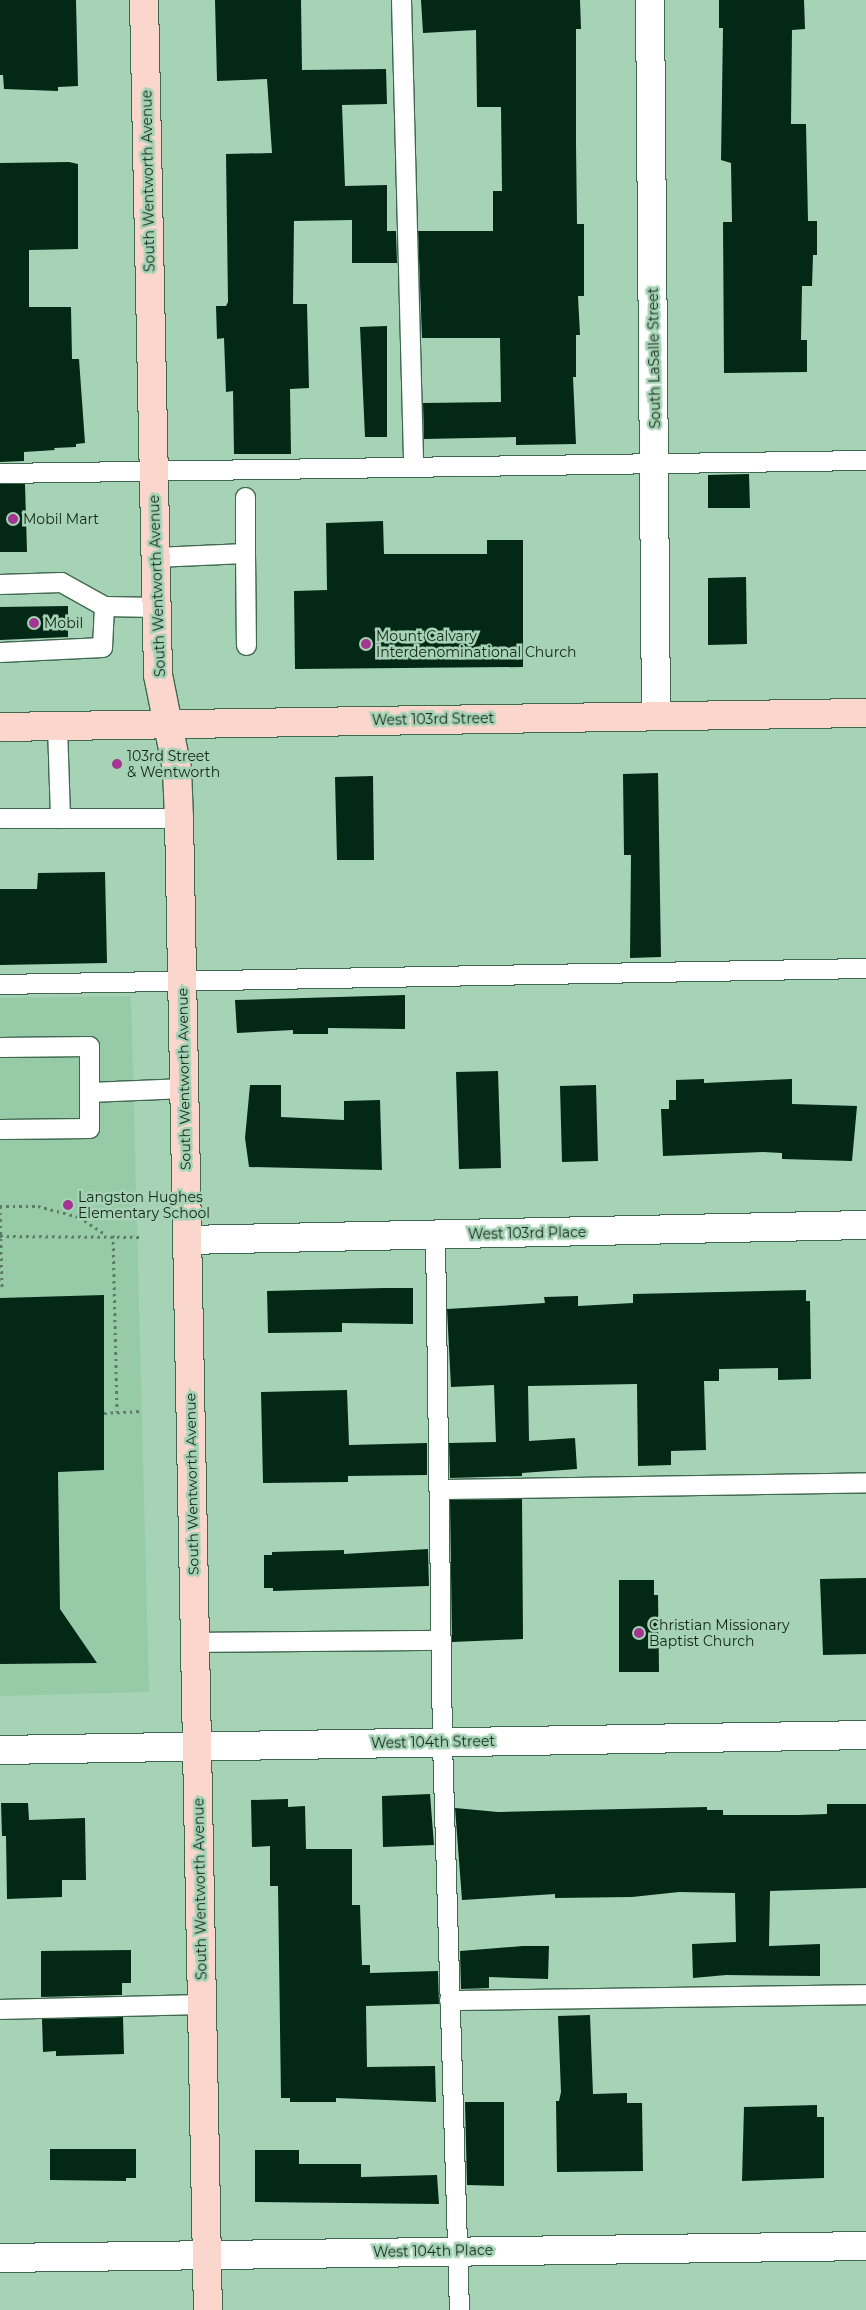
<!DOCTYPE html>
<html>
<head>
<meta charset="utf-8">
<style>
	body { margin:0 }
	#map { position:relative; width:866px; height:2310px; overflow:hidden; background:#a6d3b5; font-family:Montserrat,sans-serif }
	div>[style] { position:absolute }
	.built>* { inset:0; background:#97cba8 }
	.building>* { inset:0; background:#032815 }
	.path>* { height:3px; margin-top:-1.5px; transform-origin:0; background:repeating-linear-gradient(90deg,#5c7a66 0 2.5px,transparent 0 6.5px) }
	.roads { filter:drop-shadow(1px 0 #3f684e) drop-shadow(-1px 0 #3f684e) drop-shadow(0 1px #3f684e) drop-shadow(0 -1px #3f684e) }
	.lane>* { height:19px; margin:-9.5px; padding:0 9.5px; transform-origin:9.5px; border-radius:9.5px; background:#fff }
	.street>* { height:28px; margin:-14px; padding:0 14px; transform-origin:14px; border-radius:14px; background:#fff }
	.secondary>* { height:28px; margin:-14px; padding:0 14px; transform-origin:14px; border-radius:14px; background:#fbd6cc }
	.dots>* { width:14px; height:14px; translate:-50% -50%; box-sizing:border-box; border:2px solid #a6d3b5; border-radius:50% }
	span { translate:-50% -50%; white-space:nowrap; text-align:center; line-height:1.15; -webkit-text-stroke:5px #a6d3b5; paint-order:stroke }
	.street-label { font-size:14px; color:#14251a }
	.poi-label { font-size:14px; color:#14251a }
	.left { translate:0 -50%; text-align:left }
</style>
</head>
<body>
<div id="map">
	<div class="built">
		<div style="clip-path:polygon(131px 996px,149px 1692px,0 1696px,0 998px)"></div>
	</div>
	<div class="building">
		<div style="clip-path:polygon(0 0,76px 0,78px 86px,58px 87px,58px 91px,4px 89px,3px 75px,0 75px)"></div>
		<div style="clip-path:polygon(215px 0,301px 0,302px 70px,386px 69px,387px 104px,342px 105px,345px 186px,387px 185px,387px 231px,396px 231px,397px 263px,352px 263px,352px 220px,294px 221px,293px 304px,307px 304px,309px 388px,290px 389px,291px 454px,234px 454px,233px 391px,226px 392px,224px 338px,217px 339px,216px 306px,226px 306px,228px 302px,226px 154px,272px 153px,267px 79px,217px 81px)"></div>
		<div style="clip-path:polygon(421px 0,580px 0,581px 29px,576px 29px,576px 143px,577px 224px,584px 224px,584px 296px,578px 296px,580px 335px,576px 335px,576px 377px,573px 377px,576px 444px,516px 445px,516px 437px,424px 439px,423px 403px,501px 402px,500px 338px,422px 338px,418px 231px,493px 231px,493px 191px,502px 191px,501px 107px,477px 107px,476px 30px,423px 33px)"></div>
		<div style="clip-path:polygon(719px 0,804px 0,805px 29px,792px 30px,791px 124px,806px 124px,808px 221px,817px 221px,817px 255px,813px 255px,812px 286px,802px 286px,801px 340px,807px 340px,807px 372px,724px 373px,723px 222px,732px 222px,731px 163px,721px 160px,723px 28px,719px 28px)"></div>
		<div style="clip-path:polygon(69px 162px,78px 164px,78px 249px,29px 250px,29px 307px,71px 307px,72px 359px,79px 359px,85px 443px,76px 444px,76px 447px,54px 448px,55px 450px,24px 452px,24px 461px,0 462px,0 163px)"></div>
		<div style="clip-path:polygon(387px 326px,387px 437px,365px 437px,360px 327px)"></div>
		<div style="clip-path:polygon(749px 474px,750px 508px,708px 508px,708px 475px)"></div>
		<div style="clip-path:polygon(0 484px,25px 484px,27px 552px,0 552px)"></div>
		<div style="clip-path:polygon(383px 521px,384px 554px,487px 554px,487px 540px,523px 540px,523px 667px,295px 669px,294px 591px,327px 590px,326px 523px)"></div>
		<div style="clip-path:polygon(746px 577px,747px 644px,708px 645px,708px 578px)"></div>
		<div style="clip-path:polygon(68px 606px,68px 637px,0 640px,0 607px)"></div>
		<div style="clip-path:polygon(658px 773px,661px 957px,630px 958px,631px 855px,624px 855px,623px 774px)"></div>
		<div style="clip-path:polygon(373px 776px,374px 860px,337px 860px,335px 777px)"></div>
		<div style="clip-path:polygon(105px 872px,107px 963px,0 965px,0 889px,37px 889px,38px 873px)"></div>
		<div style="clip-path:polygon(405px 995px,405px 1029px,328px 1028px,328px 1034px,293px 1034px,293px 1030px,237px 1033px,235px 1000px)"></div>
		<div style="clip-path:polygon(498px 1071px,501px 1168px,459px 1169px,456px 1072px)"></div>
		<div style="clip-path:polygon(704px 1079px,704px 1083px,792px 1079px,792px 1104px,857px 1106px,852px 1161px,782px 1159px,782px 1153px,763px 1152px,663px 1156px,661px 1109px,669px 1109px,669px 1100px,676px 1100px,676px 1080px)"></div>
		<div style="clip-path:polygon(250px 1085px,281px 1085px,281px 1117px,344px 1120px,344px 1101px,380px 1100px,382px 1170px,249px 1167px,245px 1138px)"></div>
		<div style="clip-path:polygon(596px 1085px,598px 1161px,562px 1162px,560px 1086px)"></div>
		<div style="clip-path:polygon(384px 1288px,413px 1288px,413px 1324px,342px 1323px,342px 1332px,268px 1333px,267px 1291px)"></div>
		<div style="clip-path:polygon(806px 1290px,806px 1301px,810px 1301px,811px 1379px,778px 1380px,778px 1368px,719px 1369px,719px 1381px,704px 1381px,706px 1450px,671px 1451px,671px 1465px,638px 1466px,637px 1384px,528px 1386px,529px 1441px,575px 1438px,577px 1469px,522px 1473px,522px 1476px,450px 1478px,449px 1443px,496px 1442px,494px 1385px,451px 1387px,447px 1309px,545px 1303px,544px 1297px,578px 1296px,578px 1306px,633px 1303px,633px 1294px)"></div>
		<div style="clip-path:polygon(104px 1295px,104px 1470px,58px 1472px,60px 1609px,97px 1663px,0 1664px,0 1298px)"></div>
		<div style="clip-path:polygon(347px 1390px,349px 1445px,427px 1443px,427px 1475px,348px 1476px,348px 1482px,263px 1483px,261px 1392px)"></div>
		<div style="clip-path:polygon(522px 1499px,523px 1639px,452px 1642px,450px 1500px)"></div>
		<div style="clip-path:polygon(428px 1549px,429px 1586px,273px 1591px,273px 1588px,264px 1588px,264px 1555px,272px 1555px,272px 1552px,344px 1550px,344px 1554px)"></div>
		<div style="clip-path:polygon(866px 1578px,866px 1654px,823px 1655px,820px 1579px)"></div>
		<div style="clip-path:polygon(619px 1580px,654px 1580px,654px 1595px,658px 1595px,659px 1672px,619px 1672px)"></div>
		<div style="clip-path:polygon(430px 1794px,434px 1845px,383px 1847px,382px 1796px)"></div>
		<div style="clip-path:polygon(288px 1799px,288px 1807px,305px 1806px,306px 1849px,352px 1849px,352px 1905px,360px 1905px,362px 1965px,370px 1965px,370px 1973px,438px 1971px,439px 2004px,366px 2006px,367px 2067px,435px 2066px,436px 2102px,336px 2098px,336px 2102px,290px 2102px,290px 2098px,281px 2098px,278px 1886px,270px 1886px,270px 1846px,252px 1847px,251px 1800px)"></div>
		<div style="clip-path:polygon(1px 1803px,28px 1803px,29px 1820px,85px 1818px,86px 1880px,62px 1880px,62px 1897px,7px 1899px,6px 1836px,2px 1836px)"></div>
		<div style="clip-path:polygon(827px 1804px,866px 1804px,866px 1888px,770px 1891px,769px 1946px,820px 1944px,820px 1976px,726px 1975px,693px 1978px,692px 1944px,736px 1942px,735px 1893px,679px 1892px,632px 1897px,555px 1898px,555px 1894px,462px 1900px,455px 1808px,498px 1812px,707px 1807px,707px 1810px,723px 1810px,723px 1815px,798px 1815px,827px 1814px)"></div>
		<div style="clip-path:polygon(523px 1946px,549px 1946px,548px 1979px,489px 1977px,489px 1988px,461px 1989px,460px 1951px)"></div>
		<div style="clip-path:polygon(131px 1950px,131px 1983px,122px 1983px,122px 1995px,41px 1997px,41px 1951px)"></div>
		<div style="clip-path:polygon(590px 2015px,593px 2094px,627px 2093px,627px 2103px,642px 2103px,643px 2171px,557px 2172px,556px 2101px,559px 2101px,561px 2092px,558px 2016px)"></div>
		<div style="clip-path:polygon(123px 2017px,124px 2054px,56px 2056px,56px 2051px,43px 2052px,42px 2019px)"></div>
		<div style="clip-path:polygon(465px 2102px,504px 2102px,504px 2186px,467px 2185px)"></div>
		<div style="clip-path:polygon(817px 2105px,817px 2117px,824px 2117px,824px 2178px,742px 2181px,744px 2107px)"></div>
		<div style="clip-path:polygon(50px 2149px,136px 2149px,136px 2178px,126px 2178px,126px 2181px,50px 2180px)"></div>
		<div style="clip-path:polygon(255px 2150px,299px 2150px,299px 2164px,361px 2164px,361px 2177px,437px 2175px,439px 2204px,255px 2202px)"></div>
	</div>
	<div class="path">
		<div style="left:0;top:1206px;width:38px"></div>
		<div style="left:38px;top:1206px;width:42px;rotate:15deg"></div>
		<div style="left:79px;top:1217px;width:31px;rotate:33deg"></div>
		<div style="left:0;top:1206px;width:84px;rotate:88.6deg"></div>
		<div style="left:113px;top:1235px;width:177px;rotate:88.7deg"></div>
		<div style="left:0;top:1236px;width:143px;rotate:0.4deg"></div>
		<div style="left:104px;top:1413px;width:38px;rotate:-3deg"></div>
	</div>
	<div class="roads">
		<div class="lane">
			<div style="left:401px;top:0;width:467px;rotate:88.5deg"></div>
			<div style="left:0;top:473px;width:866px;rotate:-0.86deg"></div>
			<div style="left:245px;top:497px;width:56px;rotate:90deg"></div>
			<div style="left:155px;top:557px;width:90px;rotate:-2.5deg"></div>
			<div style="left:245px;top:553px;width:92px;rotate:89.4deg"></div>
			<div style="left:0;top:584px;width:61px;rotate:-1.9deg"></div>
			<div style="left:61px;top:582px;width:49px;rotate:29.2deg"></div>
			<div style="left:104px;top:606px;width:52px;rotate:1.1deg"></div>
			<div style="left:0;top:652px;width:102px;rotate:-2.8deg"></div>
			<div style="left:102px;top:647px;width:41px;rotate:-87.2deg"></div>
			<div style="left:57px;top:726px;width:92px;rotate:88.1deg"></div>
			<div style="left:0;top:818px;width:179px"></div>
			<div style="left:0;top:984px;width:866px;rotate:-1.06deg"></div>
			<div style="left:0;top:1047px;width:89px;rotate:-0.6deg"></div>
			<div style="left:89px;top:1046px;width:82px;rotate:90deg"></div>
			<div style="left:89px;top:1128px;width:89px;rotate:179.4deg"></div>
			<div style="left:89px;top:1092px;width:96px;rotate:-2.4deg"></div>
			<div style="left:435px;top:1235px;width:507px;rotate:89.21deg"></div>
			<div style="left:442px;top:1742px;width:568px;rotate:88.29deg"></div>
			<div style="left:439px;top:1489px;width:427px;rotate:-0.9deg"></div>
			<div style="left:195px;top:1642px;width:246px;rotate:-0.5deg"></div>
			<div style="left:449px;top:2000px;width:417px;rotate:-0.8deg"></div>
			<div style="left:0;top:2009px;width:202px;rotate:-1.4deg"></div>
		</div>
		<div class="street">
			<div style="left:650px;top:0;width:716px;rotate:89.52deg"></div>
			<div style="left:187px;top:1240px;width:679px;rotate:-1.27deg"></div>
			<div style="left:0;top:1750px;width:866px;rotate:-0.99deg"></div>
			<div style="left:0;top:2258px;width:866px;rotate:-0.79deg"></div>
		</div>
		<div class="secondary">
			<div style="left:144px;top:0;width:675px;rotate:88.81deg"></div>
			<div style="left:158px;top:675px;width:96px;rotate:78.6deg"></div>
			<div style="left:177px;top:769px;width:49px;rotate:87.7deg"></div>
			<div style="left:179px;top:818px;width:1492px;rotate:88.89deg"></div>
			<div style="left:0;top:727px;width:866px;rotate:-0.93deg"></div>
		</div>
	</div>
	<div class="dots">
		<div style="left:13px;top:519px;background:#a53592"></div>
		<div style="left:34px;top:623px;background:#a53592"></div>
		<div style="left:366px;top:644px;background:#a53592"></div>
		<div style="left:117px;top:764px;background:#a53592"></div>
		<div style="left:68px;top:1205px;background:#a53592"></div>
		<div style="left:639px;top:1633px;background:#a53592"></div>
	</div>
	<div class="street-label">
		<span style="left:148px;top:181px;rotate:-91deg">South Wentworth Avenue</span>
		<span style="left:654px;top:358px;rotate:-91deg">South LaSalle Street</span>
		<span style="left:157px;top:586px;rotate:-92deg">South Wentworth Avenue</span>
		<span style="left:433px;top:719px;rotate:-1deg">West 103rd Street</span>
		<span style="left:184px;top:1079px;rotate:-91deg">South Wentworth Avenue</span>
		<span style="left:527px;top:1233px;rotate:-1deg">West 103rd Place</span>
		<span style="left:192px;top:1484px;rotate:-91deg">South Wentworth Avenue</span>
		<span style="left:433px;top:1742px;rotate:-1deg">West 104th Street</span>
		<span style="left:200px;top:1889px;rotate:-91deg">South Wentworth Avenue</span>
		<span style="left:433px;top:2251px;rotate:-1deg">West 104th Place</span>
	</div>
	<div class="poi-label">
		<span class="left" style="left:23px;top:519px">Mobil Mart</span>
		<span class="left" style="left:44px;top:623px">Mobil</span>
		<span class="left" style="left:376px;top:644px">Mount Calvary<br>Interdenominational Church</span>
		<span class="left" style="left:127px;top:764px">103rd Street<br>&amp; Wentworth</span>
		<span class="left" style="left:78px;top:1205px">Langston Hughes<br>Elementary School</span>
		<span class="left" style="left:649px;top:1633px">Christian Missionary<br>Baptist Church</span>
	</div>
</div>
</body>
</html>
